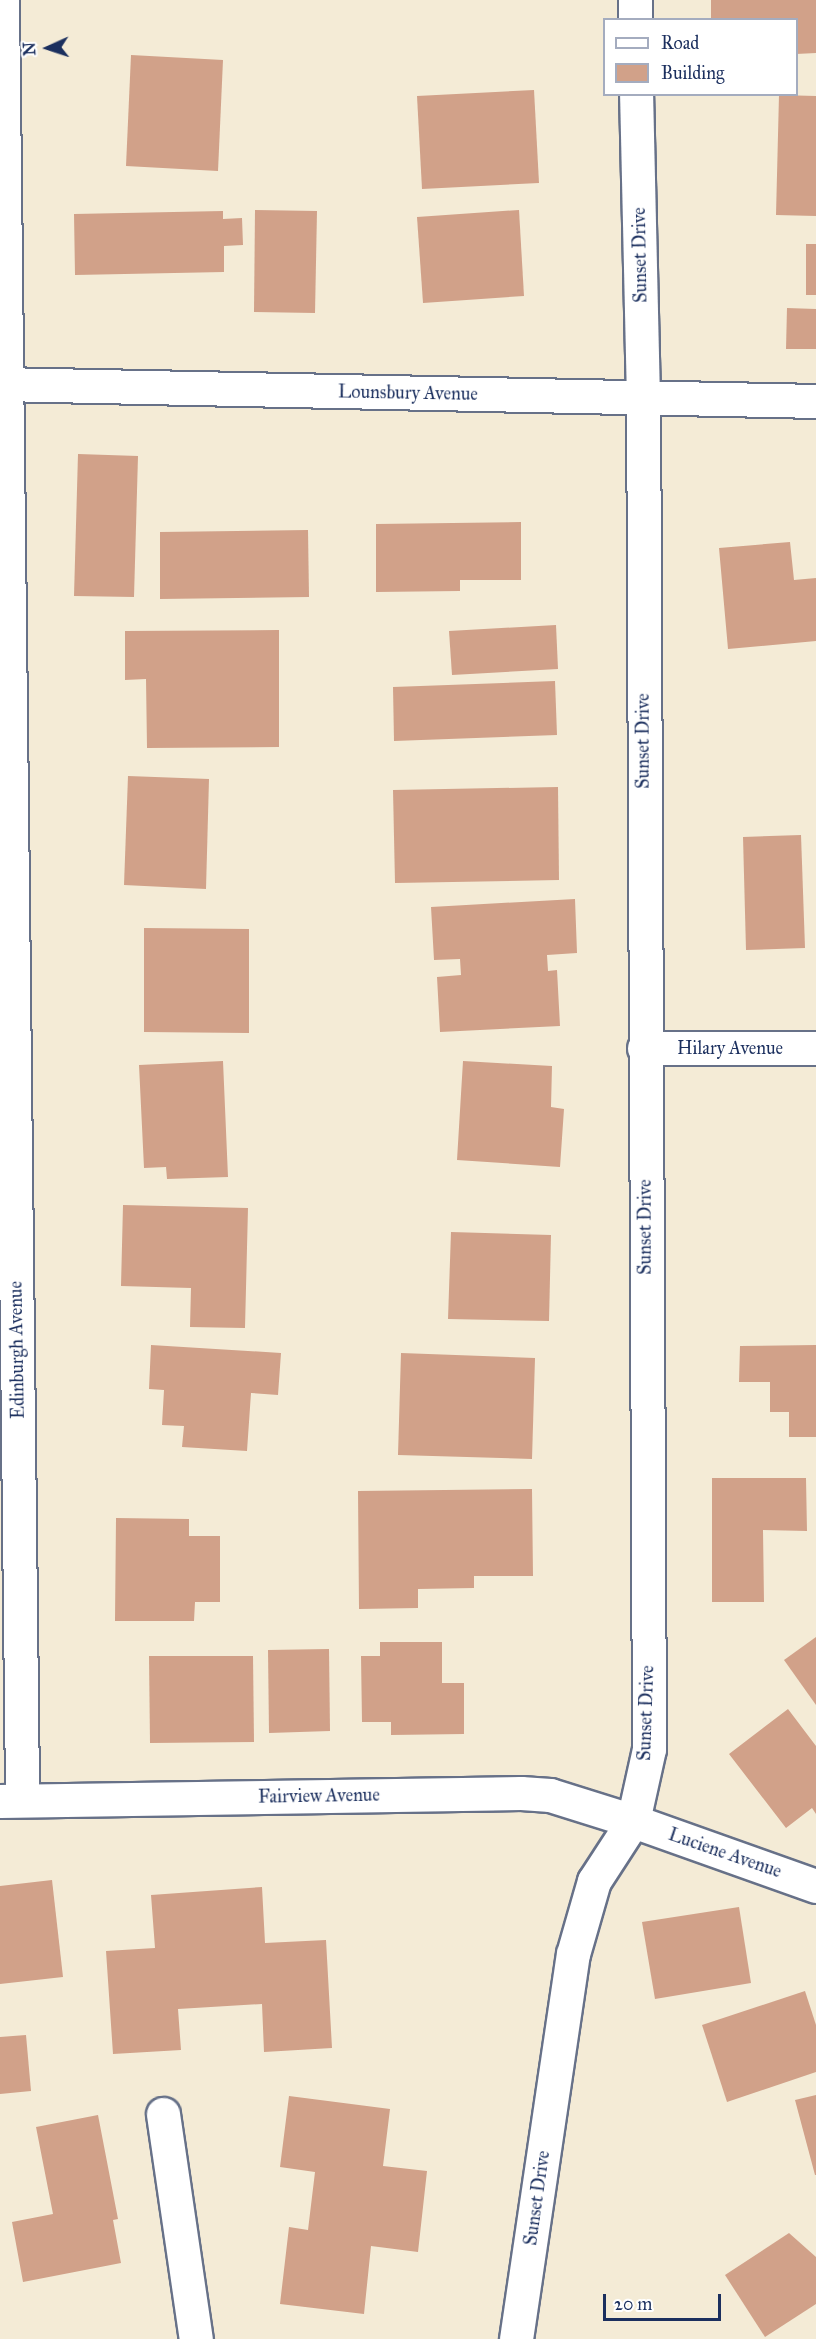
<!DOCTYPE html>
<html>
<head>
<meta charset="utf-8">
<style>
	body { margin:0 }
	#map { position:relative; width:816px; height:2339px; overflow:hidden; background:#f4ebd6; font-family:"IM FELL Great Primer",serif }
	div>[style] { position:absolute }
	.building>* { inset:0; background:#d1a189 }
	.roads { filter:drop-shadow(2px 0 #677188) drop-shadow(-2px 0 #677188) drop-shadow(0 2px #677188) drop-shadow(0 -2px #677188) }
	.minor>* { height:33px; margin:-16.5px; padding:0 16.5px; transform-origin:16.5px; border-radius:16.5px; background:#fff }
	span { translate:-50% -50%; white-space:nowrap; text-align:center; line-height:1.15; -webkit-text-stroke:4.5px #fff; paint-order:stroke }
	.street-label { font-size:18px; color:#1b2f5e }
	.legend { position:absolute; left:603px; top:18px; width:195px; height:78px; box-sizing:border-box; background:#fff; border:2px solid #a4acbf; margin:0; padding:8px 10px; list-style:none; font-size:18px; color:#1b2f5e }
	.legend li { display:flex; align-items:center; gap:12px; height:30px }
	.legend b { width:30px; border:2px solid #a4acbf }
	.north { position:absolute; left:18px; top:18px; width:60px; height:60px; -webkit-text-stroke:4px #fff; paint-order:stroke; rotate:267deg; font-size:16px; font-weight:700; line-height:24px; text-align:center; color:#1b2f5e }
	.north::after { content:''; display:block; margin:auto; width:21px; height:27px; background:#1b2f5e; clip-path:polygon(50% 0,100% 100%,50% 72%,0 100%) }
	.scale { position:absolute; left:603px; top:2294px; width:118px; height:27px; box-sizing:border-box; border:3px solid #1b2f5e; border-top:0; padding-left:8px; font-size:18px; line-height:21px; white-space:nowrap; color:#1b2f5e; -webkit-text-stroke:4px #fff; paint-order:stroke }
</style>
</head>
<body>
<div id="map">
	<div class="building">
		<div style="clip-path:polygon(711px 0,816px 0,816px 53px,796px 54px,796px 20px,711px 20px)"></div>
		<div style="clip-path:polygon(131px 55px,223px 60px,218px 171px,126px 166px)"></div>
		<div style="clip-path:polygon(534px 90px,539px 183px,422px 189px,417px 96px)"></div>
		<div style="clip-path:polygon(779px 95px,816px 96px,816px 216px,776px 215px)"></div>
		<div style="clip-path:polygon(255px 210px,317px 211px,315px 313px,254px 312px)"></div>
		<div style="clip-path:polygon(519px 210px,524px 296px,423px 303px,417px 217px)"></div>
		<div style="clip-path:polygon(223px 211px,223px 219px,242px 218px,243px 245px,224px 246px,224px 272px,75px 275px,74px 214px)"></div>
		<div style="clip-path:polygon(806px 244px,816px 244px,816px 295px,806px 295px)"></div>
		<div style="clip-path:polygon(787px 308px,816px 309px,816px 349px,786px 349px)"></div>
		<div style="clip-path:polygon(78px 454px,138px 456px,134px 597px,74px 596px)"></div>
		<div style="clip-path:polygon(521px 522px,521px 580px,460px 580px,460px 591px,376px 592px,376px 524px)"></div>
		<div style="clip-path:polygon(308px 530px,309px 597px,160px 599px,160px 532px)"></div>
		<div style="clip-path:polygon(790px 542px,794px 580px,816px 578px,816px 641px,728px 649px,719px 548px)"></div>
		<div style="clip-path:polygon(556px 625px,558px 669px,452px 675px,449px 631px)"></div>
		<div style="clip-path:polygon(279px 630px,279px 747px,147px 748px,146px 679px,125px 680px,125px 631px)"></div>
		<div style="clip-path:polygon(555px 681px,557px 735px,394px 741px,393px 687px)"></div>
		<div style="clip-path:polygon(128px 776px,209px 779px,206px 889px,124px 885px)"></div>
		<div style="clip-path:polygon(558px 787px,559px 880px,395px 883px,393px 790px)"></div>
		<div style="clip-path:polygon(801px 835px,805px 948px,746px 950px,743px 837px)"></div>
		<div style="clip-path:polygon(575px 899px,577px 953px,547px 955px,548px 971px,557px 970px,560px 1026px,440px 1032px,437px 977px,461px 975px,460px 959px,434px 960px,431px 907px)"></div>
		<div style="clip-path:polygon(144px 928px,249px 929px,249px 1033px,144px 1032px)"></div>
		<div style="clip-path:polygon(223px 1061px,228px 1177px,167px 1179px,166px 1167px,144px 1168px,139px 1065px)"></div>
		<div style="clip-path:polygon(463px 1061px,552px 1066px,551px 1107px,564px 1109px,560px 1167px,457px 1160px)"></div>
		<div style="clip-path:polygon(123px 1205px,248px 1208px,245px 1328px,190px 1327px,191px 1288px,121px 1286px)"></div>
		<div style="clip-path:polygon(451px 1232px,551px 1235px,549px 1321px,448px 1319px)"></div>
		<div style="clip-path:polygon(151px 1345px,281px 1353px,278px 1395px,251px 1393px,247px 1451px,182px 1447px,184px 1426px,162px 1425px,164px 1390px,149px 1389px)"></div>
		<div style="clip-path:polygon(816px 1345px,816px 1437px,789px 1437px,789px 1412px,770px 1412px,770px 1382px,739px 1382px,740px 1346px)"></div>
		<div style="clip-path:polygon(401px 1353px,535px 1358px,532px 1459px,398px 1455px)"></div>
		<div style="clip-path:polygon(712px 1478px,806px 1478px,807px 1531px,763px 1530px,764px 1602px,712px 1602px)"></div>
		<div style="clip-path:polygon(532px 1489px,533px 1576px,474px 1576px,474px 1588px,418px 1589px,418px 1608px,359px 1609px,358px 1491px)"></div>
		<div style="clip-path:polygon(116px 1518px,189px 1519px,189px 1536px,220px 1536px,220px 1602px,195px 1602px,194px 1621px,115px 1621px)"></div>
		<div style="clip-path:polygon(816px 1637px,816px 1705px,784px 1660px)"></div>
		<div style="clip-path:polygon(380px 1642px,442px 1642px,442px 1683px,464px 1683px,464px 1734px,391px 1735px,391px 1722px,362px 1722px,361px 1656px,380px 1656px)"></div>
		<div style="clip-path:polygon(329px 1649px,330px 1731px,269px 1733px,268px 1650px)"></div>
		<div style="clip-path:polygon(149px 1656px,253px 1656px,254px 1742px,150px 1743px)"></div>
		<div style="clip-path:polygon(788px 1709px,816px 1746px,816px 1814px,812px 1808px,786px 1828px,729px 1754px)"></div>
		<div style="clip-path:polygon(52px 1880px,63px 1977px,0 1984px,0 1886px)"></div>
		<div style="clip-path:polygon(262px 1887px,265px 1943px,326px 1940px,332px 2048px,264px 2052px,262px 2004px,178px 2009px,181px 2050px,113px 2054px,106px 1951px,155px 1948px,151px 1895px)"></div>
		<div style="clip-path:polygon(739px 1907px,751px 1983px,655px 1999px,642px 1922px)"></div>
		<div style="clip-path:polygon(805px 1991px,816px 2025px,816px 2072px,727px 2102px,702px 2025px)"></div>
		<div style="clip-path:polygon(26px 2035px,31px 2091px,0 2094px,0 2037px)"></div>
		<div style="clip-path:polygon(816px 2095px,816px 2175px,815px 2175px,795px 2100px)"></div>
		<div style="clip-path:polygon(289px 2096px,390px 2109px,383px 2166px,427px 2171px,418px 2252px,371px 2246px,364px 2314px,280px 2304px,289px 2227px,308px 2230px,315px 2172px,280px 2167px)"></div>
		<div style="clip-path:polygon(98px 2115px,118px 2219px,113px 2220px,121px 2263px,23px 2282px,12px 2222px,53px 2214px,36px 2127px)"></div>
		<div style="clip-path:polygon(789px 2233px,816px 2257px,816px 2304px,765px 2337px,725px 2275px)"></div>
	</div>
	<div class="roads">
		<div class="minor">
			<div style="left:2px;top:0;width:1800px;rotate:89.36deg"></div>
			<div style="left:635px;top:0;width:20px;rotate:90deg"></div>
			<div style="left:0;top:384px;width:816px;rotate:1.19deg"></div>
			<div style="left:644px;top:1048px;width:172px"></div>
			<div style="left:0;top:1801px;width:521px;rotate:-0.88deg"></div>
			<div style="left:521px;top:1793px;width:29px;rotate:4deg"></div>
			<div style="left:550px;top:1795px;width:87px;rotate:17.4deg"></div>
			<div style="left:633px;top:1821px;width:194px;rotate:19.6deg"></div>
			<div style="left:163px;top:2114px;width:227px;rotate:81.7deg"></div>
			<div style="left:516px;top:2339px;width:389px;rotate:-81.6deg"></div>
			<div style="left:573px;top:1954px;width:76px;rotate:-74deg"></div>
			<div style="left:594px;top:1881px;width:72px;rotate:-57deg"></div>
			<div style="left:633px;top:1821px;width:74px;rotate:-77.5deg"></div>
			<div style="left:649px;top:1749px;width:1350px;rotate:-90.25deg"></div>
			<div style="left:643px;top:399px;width:305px;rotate:-91.3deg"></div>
		</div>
	</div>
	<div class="street-label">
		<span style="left:640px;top:255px;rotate:-91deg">Sunset Drive</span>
		<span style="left:408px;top:393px;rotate:1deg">Lounsbury Avenue</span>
		<span style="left:643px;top:741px;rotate:-90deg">Sunset Drive</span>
		<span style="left:730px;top:1048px">Hilary Avenue</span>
		<span style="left:645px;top:1227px;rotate:-90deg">Sunset Drive</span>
		<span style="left:17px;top:1350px;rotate:-91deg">Edinburgh Avenue</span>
		<span style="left:646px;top:1713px;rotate:-88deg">Sunset Drive</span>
		<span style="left:319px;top:1796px;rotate:-1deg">Fairview Avenue</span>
		<span style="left:725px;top:1853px;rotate:19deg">Luciene Avenue</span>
		<span style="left:537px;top:2198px;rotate:-82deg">Sunset Drive</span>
	</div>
	<ul class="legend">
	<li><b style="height:8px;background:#fff"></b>Road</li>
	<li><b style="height:16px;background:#d1a189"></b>Building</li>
	</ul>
	<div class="north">N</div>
	<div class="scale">20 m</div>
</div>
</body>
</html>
